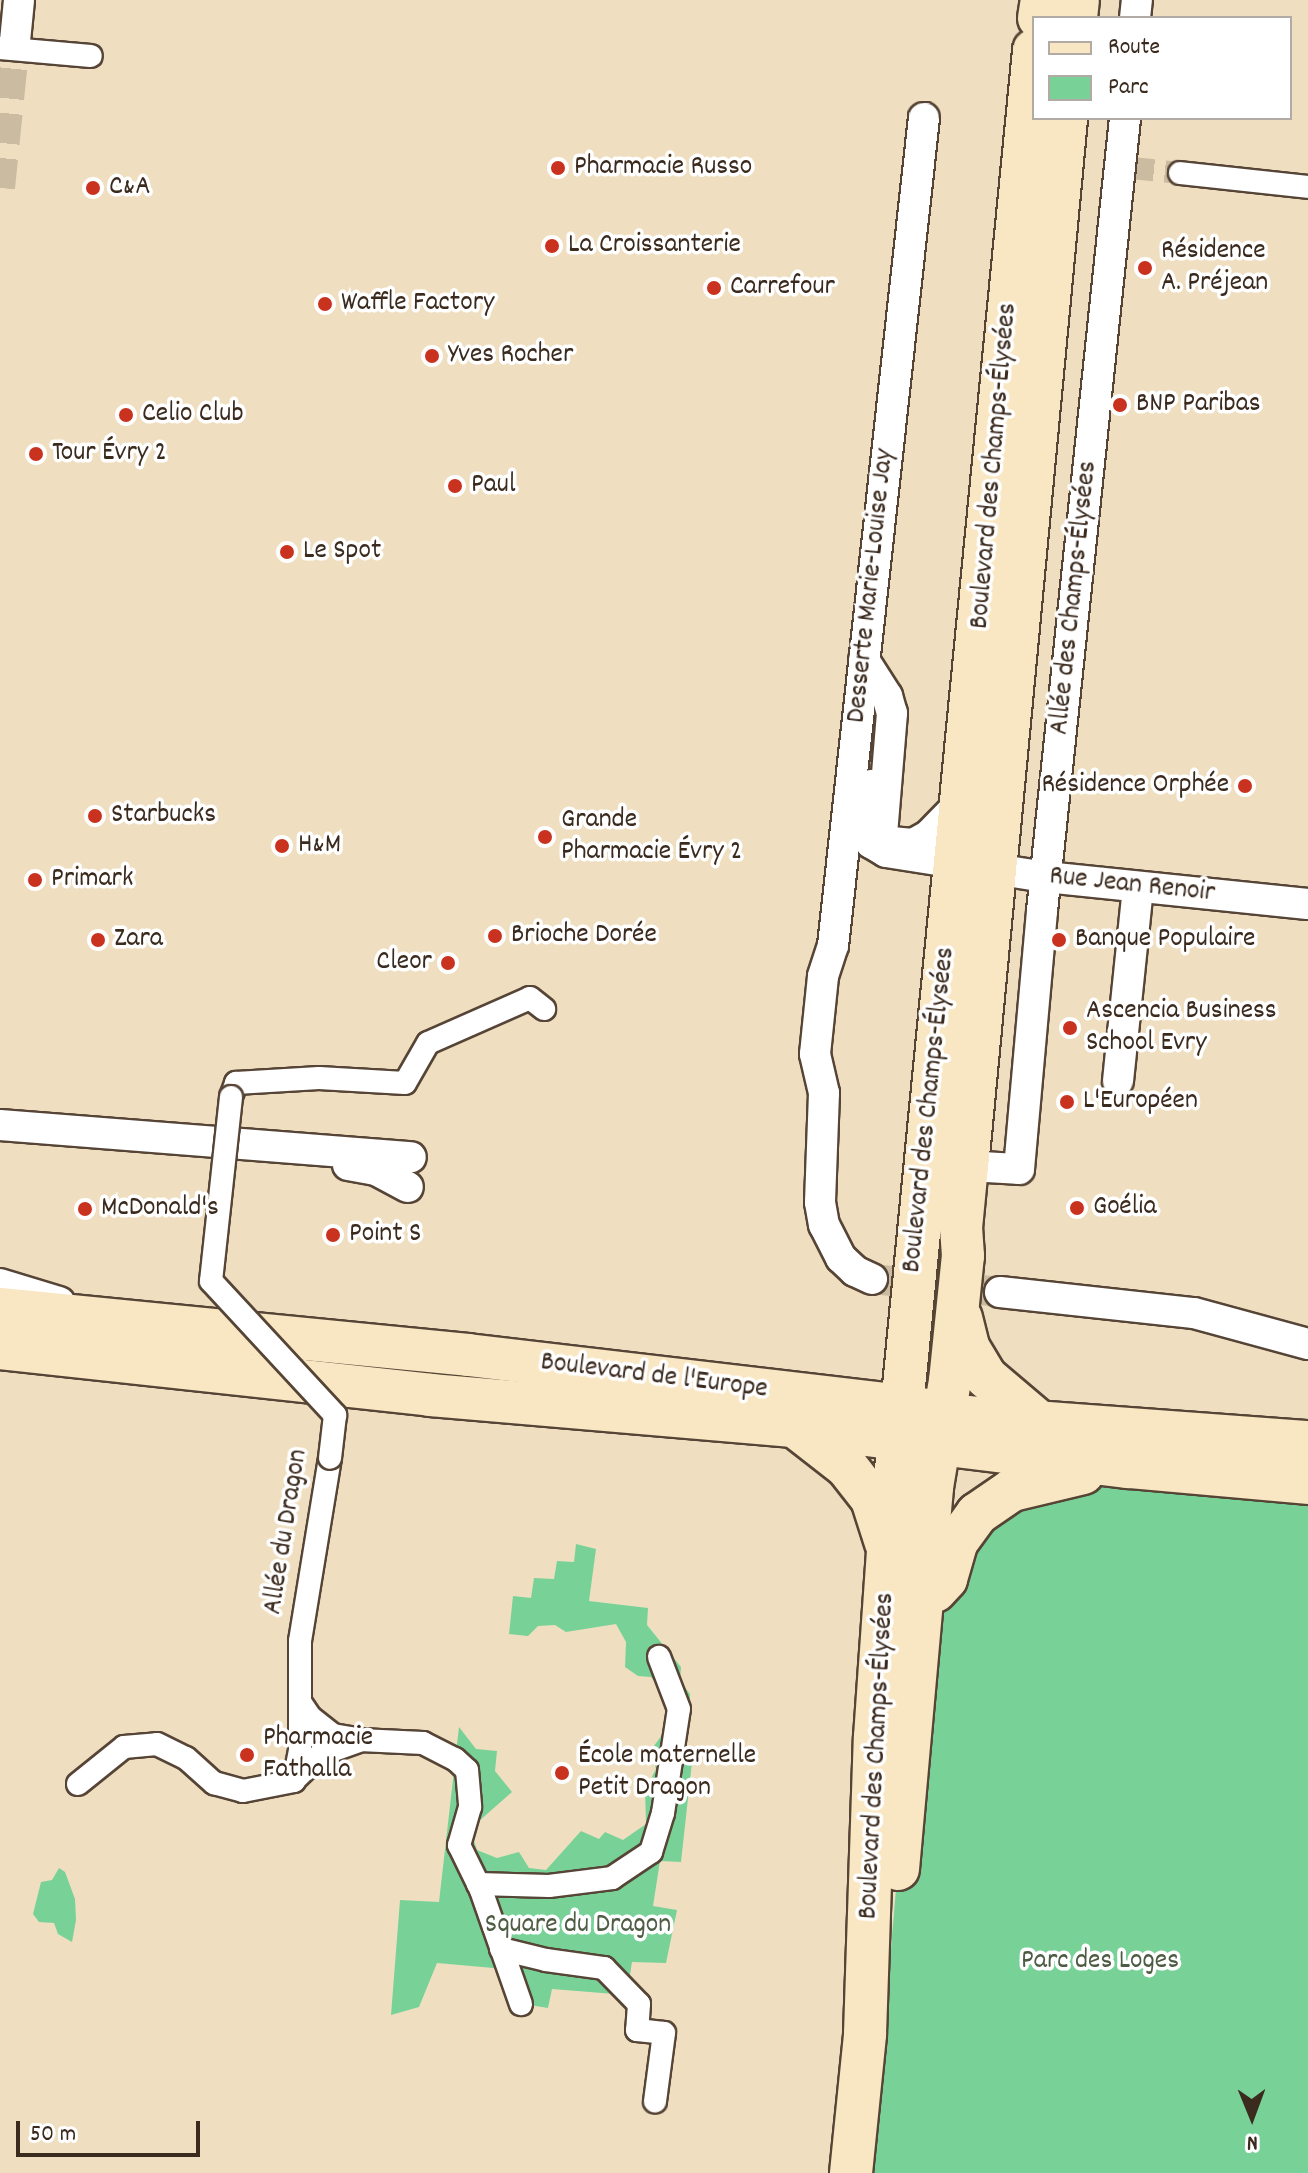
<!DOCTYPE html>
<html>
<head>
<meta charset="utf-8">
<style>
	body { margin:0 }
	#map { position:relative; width:1308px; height:2173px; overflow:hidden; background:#efdfc0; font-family:Dekko,sans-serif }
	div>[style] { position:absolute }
	.green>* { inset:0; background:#78d298 }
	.pedestrian-tunnel>* { height:22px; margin-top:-11px; transform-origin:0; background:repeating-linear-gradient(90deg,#cbbba0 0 22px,transparent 0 33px) }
	.minor-tunnel>* { height:30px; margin-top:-15px; transform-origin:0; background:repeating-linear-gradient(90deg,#cbbba0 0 30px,transparent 0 45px) }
	.roads { filter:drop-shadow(2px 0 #564536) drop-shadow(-2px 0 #564536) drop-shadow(0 2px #564536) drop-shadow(0 -2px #564536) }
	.pedestrian>* { height:22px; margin:-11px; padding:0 11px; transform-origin:11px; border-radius:11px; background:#fff }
	.minor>* { height:30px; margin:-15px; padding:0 15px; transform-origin:15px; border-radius:15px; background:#fff }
	.secondary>* { height:42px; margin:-21px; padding:0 21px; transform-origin:21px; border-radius:21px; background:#f9e7c3 }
	.bridges { filter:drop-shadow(2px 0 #564536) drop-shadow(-2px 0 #564536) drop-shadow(0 2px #564536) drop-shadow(0 -2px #564536) }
	.pedestrian-bridge>* { height:22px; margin:-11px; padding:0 11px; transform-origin:11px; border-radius:11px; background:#fff }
	.dots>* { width:22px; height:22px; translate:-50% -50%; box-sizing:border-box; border:4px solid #fff; border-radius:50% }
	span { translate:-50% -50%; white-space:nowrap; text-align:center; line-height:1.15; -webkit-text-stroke:7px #fff; paint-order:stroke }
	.poi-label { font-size:28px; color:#3b2a1e }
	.left { translate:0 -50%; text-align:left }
	.right { translate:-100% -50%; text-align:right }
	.street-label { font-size:28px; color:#3b2a1e }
	.park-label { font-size:28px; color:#4d5c43 }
	.legend { position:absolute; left:1032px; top:16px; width:260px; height:104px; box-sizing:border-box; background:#fff; border:2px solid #b1aaa5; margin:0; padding:10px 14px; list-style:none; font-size:24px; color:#3b2a1e }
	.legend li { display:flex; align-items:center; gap:16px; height:40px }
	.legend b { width:40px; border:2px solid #b1aaa5 }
	.north { position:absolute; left:1212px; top:2077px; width:80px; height:80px; -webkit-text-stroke:6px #fff; paint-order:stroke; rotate:179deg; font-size:22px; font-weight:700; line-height:32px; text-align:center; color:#3b2a1e }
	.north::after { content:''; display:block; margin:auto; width:28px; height:36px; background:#3b2a1e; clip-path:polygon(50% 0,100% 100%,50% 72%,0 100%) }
	.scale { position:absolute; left:16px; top:2121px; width:184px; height:36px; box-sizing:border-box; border:4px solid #3b2a1e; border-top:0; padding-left:10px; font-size:24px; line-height:28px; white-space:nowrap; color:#3b2a1e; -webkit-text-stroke:6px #fff; paint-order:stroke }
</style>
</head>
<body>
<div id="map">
	<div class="green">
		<div style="clip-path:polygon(1056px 1477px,1308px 1483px,1308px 2173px,872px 2173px,896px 1889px,946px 1579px,956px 1543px)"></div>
		<div style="clip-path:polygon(576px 1544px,596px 1549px,589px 1601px,648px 1608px,647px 1625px,681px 1667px,680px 1681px,690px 1694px,690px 1714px,682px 1753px,693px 1753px,681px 1862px,660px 1861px,653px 1906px,677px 1910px,666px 1963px,632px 1962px,627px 1995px,552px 1989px,548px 2008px,511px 2002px,515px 1970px,437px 1963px,419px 2007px,391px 2015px,400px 1900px,439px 1902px,459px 1727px,476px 1749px,497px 1751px,495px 1771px,512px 1792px,470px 1829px,477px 1850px,497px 1858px,519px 1852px,529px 1868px,546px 1870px,581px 1831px,599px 1839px,605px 1832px,623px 1840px,646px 1824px,645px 1790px,656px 1769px,651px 1750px,675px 1717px,673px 1703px,651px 1677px,638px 1676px,625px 1667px,626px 1642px,616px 1624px,566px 1632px,555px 1625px,538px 1626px,528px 1636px,509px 1634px,513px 1596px,531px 1598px,534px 1578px,554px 1579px,557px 1561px,574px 1562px)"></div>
		<div style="clip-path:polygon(59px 1868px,65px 1872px,75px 1899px,76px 1920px,72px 1942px,58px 1934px,54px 1923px,39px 1922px,33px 1914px,41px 1882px,52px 1880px)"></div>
	</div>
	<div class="pedestrian-tunnel">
		<div style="left:1132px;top:168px;width:48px;rotate:5.9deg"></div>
	</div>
	<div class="minor-tunnel">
		<div style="left:0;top:188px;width:148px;rotate:-84.2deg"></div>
		<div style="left:872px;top:1279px;width:129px;rotate:5.8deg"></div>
	</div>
	<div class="roads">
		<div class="pedestrian">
			<div style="left:0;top:48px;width:91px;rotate:5deg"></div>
			<div style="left:1180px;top:173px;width:129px;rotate:6.2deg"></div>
			<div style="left:231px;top:1097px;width:15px;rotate:-70deg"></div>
			<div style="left:236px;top:1083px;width:83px;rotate:-3.4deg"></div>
			<div style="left:319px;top:1078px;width:86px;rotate:3.3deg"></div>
			<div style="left:405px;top:1083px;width:46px;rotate:-60.1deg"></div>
			<div style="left:428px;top:1043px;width:111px;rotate:-23.8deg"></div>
			<div style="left:530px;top:998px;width:18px;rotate:38deg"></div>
			<div style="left:300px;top:1702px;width:18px;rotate:56deg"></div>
			<div style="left:310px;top:1717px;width:29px;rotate:38deg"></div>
			<div style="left:333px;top:1735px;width:27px;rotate:10deg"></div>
			<div style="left:360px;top:1740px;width:63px;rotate:2.7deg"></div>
			<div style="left:423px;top:1743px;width:36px;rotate:27deg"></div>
			<div style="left:455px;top:1759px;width:16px;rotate:43deg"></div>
			<div style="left:467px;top:1770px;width:37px;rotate:85deg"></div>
			<div style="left:470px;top:1807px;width:40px;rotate:106deg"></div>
			<div style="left:459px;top:1845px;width:50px;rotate:63.9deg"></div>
			<div style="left:481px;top:1890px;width:121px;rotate:70.7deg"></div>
			<div style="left:294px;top:1780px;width:36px;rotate:-44deg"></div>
			<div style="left:320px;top:1755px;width:41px;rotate:-19.7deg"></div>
			<div style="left:78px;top:1784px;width:59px;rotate:-38.8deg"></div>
			<div style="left:124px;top:1747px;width:33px;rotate:-5deg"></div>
			<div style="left:157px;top:1744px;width:32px;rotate:26deg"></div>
			<div style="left:186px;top:1758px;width:38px;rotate:42deg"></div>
			<div style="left:214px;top:1783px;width:30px;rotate:15deg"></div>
			<div style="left:243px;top:1791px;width:52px;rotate:-11.1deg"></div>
			<div style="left:294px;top:1781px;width:31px;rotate:-79deg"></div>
			<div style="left:300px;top:1751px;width:110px;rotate:-90deg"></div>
			<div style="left:300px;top:1641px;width:185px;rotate:-80.7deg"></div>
			<div style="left:478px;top:1884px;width:71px;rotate:1.6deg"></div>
			<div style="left:549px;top:1886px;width:64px;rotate:-7.2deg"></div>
			<div style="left:612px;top:1878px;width:47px;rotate:-33.7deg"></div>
			<div style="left:651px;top:1852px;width:41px;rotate:-72.9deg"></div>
			<div style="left:663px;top:1813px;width:105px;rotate:-81.3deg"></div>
			<div style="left:679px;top:1709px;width:56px;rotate:-111deg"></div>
			<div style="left:501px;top:1949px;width:46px;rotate:13.7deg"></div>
			<div style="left:546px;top:1960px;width:59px;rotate:7.9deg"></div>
			<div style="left:604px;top:1968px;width:50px;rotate:45.8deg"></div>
			<div style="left:639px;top:2004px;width:26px;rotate:94deg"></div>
			<div style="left:637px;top:2030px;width:27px;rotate:6deg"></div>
			<div style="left:664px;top:2033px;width:69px;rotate:97.5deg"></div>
		</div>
		<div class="minor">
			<div style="left:1135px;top:18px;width:18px;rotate:-84deg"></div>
			<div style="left:15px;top:41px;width:41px;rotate:-84.4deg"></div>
			<div style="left:864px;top:660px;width:43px;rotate:57.4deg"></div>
			<div style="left:887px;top:696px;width:18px;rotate:74deg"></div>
			<div style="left:892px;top:713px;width:121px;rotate:94.7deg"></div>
			<div style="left:882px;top:834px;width:12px;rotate:42deg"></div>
			<div style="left:891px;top:842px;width:22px;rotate:5deg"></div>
			<div style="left:913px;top:844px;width:18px;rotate:-29deg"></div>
			<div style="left:929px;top:835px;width:50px;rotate:-45.8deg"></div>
			<div style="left:871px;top:785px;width:48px;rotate:94.8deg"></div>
			<div style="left:867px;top:833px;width:11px;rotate:68deg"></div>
			<div style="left:871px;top:843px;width:17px;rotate:31deg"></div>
			<div style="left:886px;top:852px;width:162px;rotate:8.9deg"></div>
			<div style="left:1046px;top:877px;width:263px;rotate:5.9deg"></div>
			<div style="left:1118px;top:1081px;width:195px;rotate:-84.1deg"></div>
			<div style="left:0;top:1125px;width:412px;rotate:4.5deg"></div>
			<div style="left:348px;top:1165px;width:28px;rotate:10deg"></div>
			<div style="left:376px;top:1170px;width:36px;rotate:28deg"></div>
			<div style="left:967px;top:1166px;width:52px;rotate:3.3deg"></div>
			<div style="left:1019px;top:1169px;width:259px;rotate:-84.9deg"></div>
			<div style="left:1042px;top:911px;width:797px;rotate:-84.02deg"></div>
			<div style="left:872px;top:1279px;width:19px;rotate:-155deg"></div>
			<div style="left:855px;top:1271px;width:19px;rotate:-137deg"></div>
			<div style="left:841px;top:1258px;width:37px;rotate:-117deg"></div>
			<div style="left:824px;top:1225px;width:23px;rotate:-100deg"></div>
			<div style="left:820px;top:1202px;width:109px;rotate:-87.9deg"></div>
			<div style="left:824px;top:1093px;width:40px;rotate:-103deg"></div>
			<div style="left:815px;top:1054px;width:78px;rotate:-84.1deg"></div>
			<div style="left:823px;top:976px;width:32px;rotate:-72deg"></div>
			<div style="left:833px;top:946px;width:833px;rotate:-83.73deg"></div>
			<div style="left:0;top:1284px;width:62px;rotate:17deg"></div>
			<div style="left:1000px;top:1292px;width:195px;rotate:6.2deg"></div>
			<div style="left:1194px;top:1313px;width:118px;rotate:15.2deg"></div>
		</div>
		<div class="secondary">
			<div style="left:1039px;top:18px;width:18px;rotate:-81deg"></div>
			<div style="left:1076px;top:18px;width:18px;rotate:-84deg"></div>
			<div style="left:0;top:1309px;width:470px;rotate:5.6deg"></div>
			<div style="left:468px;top:1355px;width:438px;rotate:6.7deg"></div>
			<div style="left:903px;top:1406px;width:65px;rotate:9.8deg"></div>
			<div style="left:967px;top:1417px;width:342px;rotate:4.2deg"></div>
			<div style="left:961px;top:1318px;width:30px;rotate:76deg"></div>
			<div style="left:968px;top:1347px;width:35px;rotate:59deg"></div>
			<div style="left:986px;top:1377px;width:70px;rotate:40.3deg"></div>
			<div style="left:0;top:1348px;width:434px;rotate:6.2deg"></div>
			<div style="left:431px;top:1395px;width:363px;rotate:4.9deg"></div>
			<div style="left:793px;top:1426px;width:338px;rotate:7deg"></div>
			<div style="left:1129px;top:1467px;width:180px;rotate:5.1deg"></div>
			<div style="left:797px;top:1428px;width:63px;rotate:38deg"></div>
			<div style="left:847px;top:1467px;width:41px;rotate:52deg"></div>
			<div style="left:872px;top:1499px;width:46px;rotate:72.3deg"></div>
			<div style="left:935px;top:1591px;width:16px;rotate:-47deg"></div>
			<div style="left:946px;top:1579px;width:37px;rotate:-74deg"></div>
			<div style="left:956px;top:1543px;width:36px;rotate:-54deg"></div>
			<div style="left:977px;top:1514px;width:42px;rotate:-34.4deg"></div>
			<div style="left:1012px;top:1490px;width:73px;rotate:-13.5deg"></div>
			<div style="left:898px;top:1869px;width:384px;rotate:-84.9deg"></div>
			<div style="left:932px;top:1487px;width:108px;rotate:-80.4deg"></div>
			<div style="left:950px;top:1381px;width:126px;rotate:-84.1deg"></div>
			<div style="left:963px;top:1256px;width:28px;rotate:-94deg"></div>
			<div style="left:961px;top:1228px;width:62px;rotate:-84.5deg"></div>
			<div style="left:967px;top:1166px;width:1053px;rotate:-84.6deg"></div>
			<div style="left:851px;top:2173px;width:140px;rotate:-84.2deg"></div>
			<div style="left:865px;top:2034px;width:297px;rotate:-88.1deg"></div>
			<div style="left:875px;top:1737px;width:186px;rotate:-86deg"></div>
			<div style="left:888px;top:1551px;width:1508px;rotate:-84.44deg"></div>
		</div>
	</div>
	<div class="bridges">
		<div class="pedestrian-bridge">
			<div style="left:231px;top:1097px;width:185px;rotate:96.2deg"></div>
			<div style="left:211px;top:1281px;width:183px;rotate:47.2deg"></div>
			<div style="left:335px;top:1415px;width:43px;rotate:96.6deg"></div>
		</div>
	</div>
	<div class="dots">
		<div style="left:558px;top:168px;background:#c8321e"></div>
		<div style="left:93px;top:188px;background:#c8321e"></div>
		<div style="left:552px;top:246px;background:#c8321e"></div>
		<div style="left:1145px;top:268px;background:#c8321e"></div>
		<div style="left:714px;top:288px;background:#c8321e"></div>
		<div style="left:325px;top:304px;background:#c8321e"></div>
		<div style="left:432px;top:356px;background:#c8321e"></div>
		<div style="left:1120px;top:405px;background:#c8321e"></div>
		<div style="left:126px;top:415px;background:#c8321e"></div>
		<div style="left:36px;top:454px;background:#c8321e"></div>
		<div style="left:455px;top:486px;background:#c8321e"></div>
		<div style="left:287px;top:552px;background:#c8321e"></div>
		<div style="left:1245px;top:786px;background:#c8321e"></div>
		<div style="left:95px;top:816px;background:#c8321e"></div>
		<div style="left:545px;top:837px;background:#c8321e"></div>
		<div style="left:282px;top:846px;background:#c8321e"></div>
		<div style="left:35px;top:880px;background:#c8321e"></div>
		<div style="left:495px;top:936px;background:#c8321e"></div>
		<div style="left:98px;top:940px;background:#c8321e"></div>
		<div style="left:1059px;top:940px;background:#c8321e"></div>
		<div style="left:448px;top:963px;background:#c8321e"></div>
		<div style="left:1070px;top:1028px;background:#c8321e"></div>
		<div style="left:1067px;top:1102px;background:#c8321e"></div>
		<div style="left:1077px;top:1208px;background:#c8321e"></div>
		<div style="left:85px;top:1209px;background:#c8321e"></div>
		<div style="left:333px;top:1235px;background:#c8321e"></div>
		<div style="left:247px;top:1755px;background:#c8321e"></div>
		<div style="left:562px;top:1773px;background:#c8321e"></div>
	</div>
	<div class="poi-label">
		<span class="left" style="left:574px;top:168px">Pharmacie Russo</span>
		<span class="left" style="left:109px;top:188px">C&amp;A</span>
		<span class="left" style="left:568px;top:246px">La Croissanterie</span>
		<span class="left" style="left:1161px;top:268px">Résidence<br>A. Préjean</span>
		<span class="left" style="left:730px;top:288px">Carrefour</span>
		<span class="left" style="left:341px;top:304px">Waffle Factory</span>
		<span class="left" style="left:448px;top:356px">Yves Rocher</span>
		<span class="left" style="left:1136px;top:405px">BNP Paribas</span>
		<span class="left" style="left:142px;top:415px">Celio Club</span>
		<span class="left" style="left:52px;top:454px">Tour Évry 2</span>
		<span class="left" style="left:471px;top:486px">Paul</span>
		<span class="left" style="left:303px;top:552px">Le Spot</span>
		<span class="right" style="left:1229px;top:786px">Résidence Orphée</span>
		<span class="left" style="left:111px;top:816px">Starbucks</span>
		<span class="left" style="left:561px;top:837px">Grande<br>Pharmacie Évry 2</span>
		<span class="left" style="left:298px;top:846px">H&amp;M</span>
		<span class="left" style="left:51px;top:880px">Primark</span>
		<span class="left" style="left:511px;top:936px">Brioche Dorée</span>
		<span class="left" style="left:114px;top:940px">Zara</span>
		<span class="left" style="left:1075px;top:940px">Banque Populaire</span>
		<span class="right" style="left:432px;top:963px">Cleor</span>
		<span class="left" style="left:1086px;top:1028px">Ascencia Business<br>School Evry</span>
		<span class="left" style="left:1083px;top:1102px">L'Européen</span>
		<span class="left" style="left:1093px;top:1208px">Goélia</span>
		<span class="left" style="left:101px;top:1209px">McDonald's</span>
		<span class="left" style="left:349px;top:1235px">Point S</span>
		<span class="left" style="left:263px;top:1755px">Pharmacie<br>Fathalla</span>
		<span class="left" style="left:578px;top:1773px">École maternelle<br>Petit Dragon</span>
	</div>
	<div class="street-label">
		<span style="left:995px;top:466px;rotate:-85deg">Boulevard des Champs-Élysées</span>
		<span style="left:872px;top:586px;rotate:-84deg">Desserte Marie-Louise Jay</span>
		<span style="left:1075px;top:598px;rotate:-84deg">Allée des Champs-Élysées</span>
		<span style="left:1132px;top:886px;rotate:6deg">Rue Jean Renoir</span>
		<span style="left:930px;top:1110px;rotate:-84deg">Boulevard des Champs-Élysées</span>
		<span style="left:654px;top:1377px;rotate:7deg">Boulevard de l'Europe</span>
		<span style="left:287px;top:1532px;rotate:-81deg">Allée du Dragon</span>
		<span style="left:878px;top:1756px;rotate:-87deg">Boulevard des Champs-Élysées</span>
	</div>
	<div class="park-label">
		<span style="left:578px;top:1926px">Square du Dragon</span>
		<span style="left:1100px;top:1962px">Parc des Loges</span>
	</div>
	<ul class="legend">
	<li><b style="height:10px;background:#f9e7c3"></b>Route</li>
	<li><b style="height:22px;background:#78d298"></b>Parc</li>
	</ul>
	<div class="north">N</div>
	<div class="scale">50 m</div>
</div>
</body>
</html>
